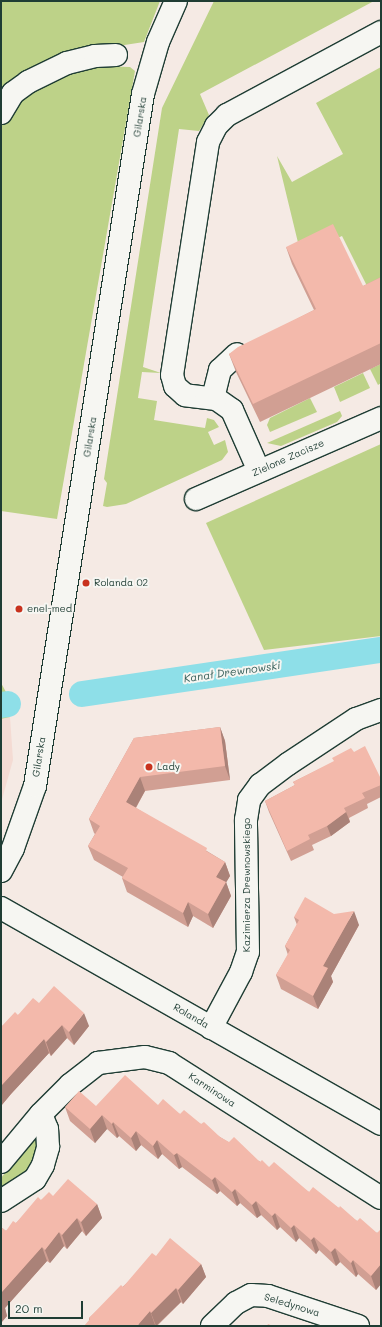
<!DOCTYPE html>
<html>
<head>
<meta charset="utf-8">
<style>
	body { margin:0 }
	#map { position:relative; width:382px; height:1327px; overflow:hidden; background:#f5eae4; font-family:Mali,sans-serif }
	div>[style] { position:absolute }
	.built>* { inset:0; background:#f4dbd3 }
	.green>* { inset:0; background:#bdd288 }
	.canal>* { height:26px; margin:-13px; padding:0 13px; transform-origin:13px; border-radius:13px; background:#8edfe8 }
	.roads { filter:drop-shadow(1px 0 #1f3d34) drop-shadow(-1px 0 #1f3d34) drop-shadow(0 1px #1f3d34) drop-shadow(0 -1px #1f3d34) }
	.minor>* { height:22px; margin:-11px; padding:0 11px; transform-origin:11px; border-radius:11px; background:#f6f6f2 }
	.wall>* { inset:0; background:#d19f93 }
	.shaded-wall>* { inset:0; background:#aa8278 }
	.building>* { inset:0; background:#f3b9ab }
	.dots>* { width:11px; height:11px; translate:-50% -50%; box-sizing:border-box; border:2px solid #f6f6f2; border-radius:50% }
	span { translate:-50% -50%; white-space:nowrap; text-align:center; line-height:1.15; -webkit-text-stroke:4px #f6f6f2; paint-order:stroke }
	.street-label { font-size:10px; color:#1f3d34 }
	.poi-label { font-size:10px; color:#1f3d34 }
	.left { translate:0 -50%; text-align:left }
	.water-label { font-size:11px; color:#355d58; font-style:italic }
	.frame { position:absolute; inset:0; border:2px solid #1f3d34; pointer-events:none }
	.scale { position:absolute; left:8px; top:1301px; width:75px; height:18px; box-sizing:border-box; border:2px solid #1f3d34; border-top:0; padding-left:5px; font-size:12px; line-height:14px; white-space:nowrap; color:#1f3d34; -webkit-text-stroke:3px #f6f6f2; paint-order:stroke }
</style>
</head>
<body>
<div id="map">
	<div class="built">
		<div style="clip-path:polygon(10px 717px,13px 760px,1px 803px,1px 719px)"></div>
	</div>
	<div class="green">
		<div style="clip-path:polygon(1px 1px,160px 1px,144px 42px,79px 52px,1px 101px)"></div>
		<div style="clip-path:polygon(214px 1px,374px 1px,200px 94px,209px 115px,199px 131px,179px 129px,143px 367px,161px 373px,142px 372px,138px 398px,157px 401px,154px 420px,205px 428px,207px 418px,214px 420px,219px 427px,208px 432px,214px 445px,225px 440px,228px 452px,222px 460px,126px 504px,107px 507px,103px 506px,107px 483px,104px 479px,162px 108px)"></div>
		<div style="clip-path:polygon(94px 66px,130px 67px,135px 71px,57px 519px,1px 511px,1px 125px,11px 106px,60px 72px)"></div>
		<div style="clip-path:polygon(381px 67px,381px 281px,372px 296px,342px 236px,301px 255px,277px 156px,292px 182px,343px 154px,316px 103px)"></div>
		<div style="clip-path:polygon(381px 364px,381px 383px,378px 385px,370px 369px)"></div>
		<div style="clip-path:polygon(363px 373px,370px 388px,340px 402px,334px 387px)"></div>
		<div style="clip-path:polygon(310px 398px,317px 412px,270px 432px,267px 425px,270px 418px)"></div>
		<div style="clip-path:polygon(340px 411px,342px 416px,337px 422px,281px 446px,267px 443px)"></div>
		<div style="clip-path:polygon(381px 444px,381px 636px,264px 650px,206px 523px)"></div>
		<div style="clip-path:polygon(1px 683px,11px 701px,10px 717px,1px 719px)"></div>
		<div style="clip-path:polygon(38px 1138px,40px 1153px,27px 1174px,1px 1192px,1px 1178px,32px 1139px)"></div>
	</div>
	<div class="canal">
		<div style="left:82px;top:694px;width:302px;rotate:-8.4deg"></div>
		<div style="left:1px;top:705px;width:7px;rotate:-8deg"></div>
	</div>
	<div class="roads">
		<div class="minor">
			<div style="left:1px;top:113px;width:23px;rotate:-59deg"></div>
			<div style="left:13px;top:93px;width:19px;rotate:-36deg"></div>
			<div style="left:28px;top:82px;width:43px;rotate:-26deg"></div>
			<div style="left:67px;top:63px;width:29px;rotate:-14deg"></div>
			<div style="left:95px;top:56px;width:21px;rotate:-3deg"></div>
			<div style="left:213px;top:398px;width:29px;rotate:-76deg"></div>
			<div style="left:220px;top:370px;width:23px;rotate:-43deg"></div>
			<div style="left:259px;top:471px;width:67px;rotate:-113.9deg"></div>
			<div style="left:232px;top:410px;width:19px;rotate:-145deg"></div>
			<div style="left:216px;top:399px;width:31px;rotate:-173deg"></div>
			<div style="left:185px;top:395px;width:13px;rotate:-138deg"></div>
			<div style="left:175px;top:386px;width:11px;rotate:-105deg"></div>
			<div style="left:172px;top:375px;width:236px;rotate:-81.2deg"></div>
			<div style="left:208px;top:142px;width:18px;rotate:-63deg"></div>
			<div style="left:216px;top:126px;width:16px;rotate:-45deg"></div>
			<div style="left:227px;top:115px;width:175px;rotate:-28.3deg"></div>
			<div style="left:196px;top:499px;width:202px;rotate:-23.6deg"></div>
			<div style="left:1px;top:871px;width:26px;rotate:-62deg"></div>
			<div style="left:13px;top:848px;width:66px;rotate:-70.5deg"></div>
			<div style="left:35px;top:786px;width:700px;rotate:-81.13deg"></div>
			<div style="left:143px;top:94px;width:54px;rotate:-73.9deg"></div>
			<div style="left:158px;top:42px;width:45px;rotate:-66.3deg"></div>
			<div style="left:1px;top:908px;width:437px;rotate:29.6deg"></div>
			<div style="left:211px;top:1028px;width:64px;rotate:-61.8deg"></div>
			<div style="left:241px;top:972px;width:21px;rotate:-71deg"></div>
			<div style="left:248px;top:952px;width:132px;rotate:-90.9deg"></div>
			<div style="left:246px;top:820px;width:20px;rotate:-81deg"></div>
			<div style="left:249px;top:800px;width:19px;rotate:-54deg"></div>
			<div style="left:260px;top:785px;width:35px;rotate:-37deg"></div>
			<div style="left:288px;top:764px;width:82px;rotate:-33.5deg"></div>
			<div style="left:356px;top:719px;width:27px;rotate:-20deg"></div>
			<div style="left:1px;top:1162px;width:62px;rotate:-50.2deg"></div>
			<div style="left:41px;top:1114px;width:41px;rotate:-45deg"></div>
			<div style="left:70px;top:1085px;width:36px;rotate:-38deg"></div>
			<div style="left:98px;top:1063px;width:47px;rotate:-7.3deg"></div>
			<div style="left:145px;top:1057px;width:25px;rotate:14deg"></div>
			<div style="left:169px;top:1063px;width:251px;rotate:32.5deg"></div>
			<div style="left:1px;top:1201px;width:40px;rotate:-32.9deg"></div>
			<div style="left:35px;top:1179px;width:16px;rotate:-60deg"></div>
			<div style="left:43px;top:1165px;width:19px;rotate:-74deg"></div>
			<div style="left:48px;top:1147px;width:18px;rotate:-93deg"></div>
			<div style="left:47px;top:1129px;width:16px;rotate:-112deg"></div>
			<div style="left:212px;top:1326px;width:33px;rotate:-44deg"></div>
			<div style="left:236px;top:1303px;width:17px;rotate:-28deg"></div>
			<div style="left:251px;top:1295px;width:17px;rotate:3deg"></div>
			<div style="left:268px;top:1296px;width:95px;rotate:18.4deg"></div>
		</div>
	</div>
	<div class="wall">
		<div style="clip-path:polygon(286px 247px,363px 286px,381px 277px,381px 364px,260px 422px,236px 372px,229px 354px,314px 310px,292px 264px)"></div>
		<div style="clip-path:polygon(220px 727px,225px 741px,230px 780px,145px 791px,136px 808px,225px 862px,230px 876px,226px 882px,231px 896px,213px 928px,193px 916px,188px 927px,127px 892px,122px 878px,123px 877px,94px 860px,88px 846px,95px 834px,94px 833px,89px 819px,134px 738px)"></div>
		<div style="clip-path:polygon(354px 752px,381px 779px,381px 797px,367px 804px,368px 808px,349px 818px,350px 822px,331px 836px,312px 845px,314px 850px,291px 861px,269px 812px,265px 801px,295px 785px,293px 782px)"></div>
		<div style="clip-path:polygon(334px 914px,359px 925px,331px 976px,333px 982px,318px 1009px,281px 989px,276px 975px,288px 955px,285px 946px,297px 925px,294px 917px)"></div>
		<div style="clip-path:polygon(39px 1003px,89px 1026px,74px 1045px,67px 1038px,51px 1056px,49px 1053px,11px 1094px,1px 1106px,1px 1027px,18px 1015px)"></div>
		<div style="clip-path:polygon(158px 1105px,180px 1114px,201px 1124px,220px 1137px,309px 1192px,339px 1208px,357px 1221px,377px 1233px,381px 1231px,381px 1284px,376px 1290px,358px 1274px,356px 1277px,340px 1262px,336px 1266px,319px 1250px,316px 1254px,299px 1238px,296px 1242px,280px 1227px,277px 1230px,261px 1215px,257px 1218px,240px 1203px,237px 1206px,220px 1191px,217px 1194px,182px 1167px,179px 1169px,162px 1154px,158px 1159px,141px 1145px,136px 1151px,119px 1136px,117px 1138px,107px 1129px,95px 1143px,70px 1121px,65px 1107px)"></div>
		<div style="clip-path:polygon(53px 1196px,97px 1204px,102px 1218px,86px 1236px,82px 1231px,67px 1249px,64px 1246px,50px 1263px,47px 1261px,5px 1308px,7px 1316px,1px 1323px,1px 1227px,6px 1231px,16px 1223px,41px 1200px)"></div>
		<div style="clip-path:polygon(156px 1256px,201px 1264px,206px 1277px,183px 1304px,181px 1302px,157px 1326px,155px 1325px,89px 1320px,89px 1318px)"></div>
	</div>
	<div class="shaded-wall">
		<div style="clip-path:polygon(220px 727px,225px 741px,230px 780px,225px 766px)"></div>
		<div style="clip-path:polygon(140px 777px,145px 791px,131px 816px,126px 802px)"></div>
		<div style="clip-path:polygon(346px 812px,350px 822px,331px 836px,327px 826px)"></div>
		<div style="clip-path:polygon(225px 862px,230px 876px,221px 891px,216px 877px)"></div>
		<div style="clip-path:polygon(226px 882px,231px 896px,213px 928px,208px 914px)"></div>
		<div style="clip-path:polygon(188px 902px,193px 916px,188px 927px,183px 913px)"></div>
		<div style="clip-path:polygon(354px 911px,359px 925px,331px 976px,333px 982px,318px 1009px,313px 996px,323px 966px)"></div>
		<div style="clip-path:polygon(84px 1013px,89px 1026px,74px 1045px,69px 1032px)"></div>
		<div style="clip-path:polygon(62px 1025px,67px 1038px,51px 1056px,46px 1042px)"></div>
		<div style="clip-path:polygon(44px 1039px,49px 1053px,11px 1094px,1px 1106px,1px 1086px)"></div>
		<div style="clip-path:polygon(102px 1115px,107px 1129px,95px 1143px,90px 1129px)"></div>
		<div style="clip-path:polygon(113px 1122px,119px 1136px,117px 1138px,112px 1124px)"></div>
		<div style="clip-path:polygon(136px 1131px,141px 1145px,136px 1151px,131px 1138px)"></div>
		<div style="clip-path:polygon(157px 1140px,162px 1154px,158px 1159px,153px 1146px)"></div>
		<div style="clip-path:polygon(177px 1153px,182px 1167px,179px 1169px,174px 1155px)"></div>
		<div style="clip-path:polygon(215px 1177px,220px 1191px,217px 1194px,212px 1180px)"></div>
		<div style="clip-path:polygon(235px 1189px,240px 1203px,237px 1206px,232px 1192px)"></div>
		<div style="clip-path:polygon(256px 1201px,261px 1215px,257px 1218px,252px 1205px)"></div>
		<div style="clip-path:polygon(97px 1204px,102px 1218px,86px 1236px,81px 1222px)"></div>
		<div style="clip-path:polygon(275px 1213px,280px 1227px,277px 1230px,272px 1216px)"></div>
		<div style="clip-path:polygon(77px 1218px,82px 1231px,67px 1249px,62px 1235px)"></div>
		<div style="clip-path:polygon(294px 1225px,299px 1238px,296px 1242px,291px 1228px)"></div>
		<div style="clip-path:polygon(59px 1232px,64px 1246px,50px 1263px,45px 1250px)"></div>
		<div style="clip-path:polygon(314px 1237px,319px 1250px,316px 1254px,311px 1240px)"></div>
		<div style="clip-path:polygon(42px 1247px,47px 1261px,5px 1308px,7px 1316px,1px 1323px,1px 1293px)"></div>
		<div style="clip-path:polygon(335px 1248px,340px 1262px,336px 1266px,331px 1252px)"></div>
		<div style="clip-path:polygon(353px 1260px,358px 1274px,356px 1277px,351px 1263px)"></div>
		<div style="clip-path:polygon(201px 1264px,206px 1277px,183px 1304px,178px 1290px)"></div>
		<div style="clip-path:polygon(381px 1264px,381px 1284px,376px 1290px,371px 1276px)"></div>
		<div style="clip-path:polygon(176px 1288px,181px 1302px,156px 1326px,151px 1313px)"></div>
		<div style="clip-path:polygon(150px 1311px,155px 1325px,154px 1326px,137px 1326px)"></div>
	</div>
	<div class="building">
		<div style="clip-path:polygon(333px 224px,363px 286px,381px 277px,381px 343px,253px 404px,229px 354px,238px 347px,316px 309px,286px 247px)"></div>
		<div style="clip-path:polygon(220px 727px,225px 766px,140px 777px,126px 802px,207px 848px,206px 851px,225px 862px,216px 877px,226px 882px,208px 914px,188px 902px,183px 913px,122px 878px,128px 868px,88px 846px,100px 826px,89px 819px,134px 738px)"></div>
		<div style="clip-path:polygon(365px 746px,381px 779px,381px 785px,362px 793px,365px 798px,344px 808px,346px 812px,327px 826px,308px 835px,310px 839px,287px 851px,265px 801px,295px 785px,293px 782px,334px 761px,332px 758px,351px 748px,354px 752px)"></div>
		<div style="clip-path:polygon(305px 897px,334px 914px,354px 911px,323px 966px,328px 968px,313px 996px,276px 975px,290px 950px,285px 946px,299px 920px,294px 917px)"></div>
		<div style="clip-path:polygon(54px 986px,84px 1013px,69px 1032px,62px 1025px,46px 1042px,44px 1039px,1px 1086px,1px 1027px,15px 1012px,18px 1015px,33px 998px,39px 1003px)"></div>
		<div style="clip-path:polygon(125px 1075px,158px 1105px,163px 1099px,180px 1114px,184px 1110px,201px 1124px,204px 1122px,220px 1137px,229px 1142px,234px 1137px,260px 1162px,262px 1160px,269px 1167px,274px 1162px,309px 1192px,313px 1187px,339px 1208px,340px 1206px,357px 1221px,360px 1218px,377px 1233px,380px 1230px,381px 1231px,381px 1264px,371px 1276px,353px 1260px,351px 1263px,335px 1248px,331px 1252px,314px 1237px,311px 1240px,294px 1225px,291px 1228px,275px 1213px,272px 1216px,256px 1201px,252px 1205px,235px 1189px,232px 1192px,215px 1177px,212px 1180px,177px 1153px,174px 1155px,157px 1140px,153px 1146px,136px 1131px,131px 1138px,113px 1122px,112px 1124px,102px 1115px,90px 1129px,65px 1107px,79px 1091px,96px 1106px)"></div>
		<div style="clip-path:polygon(68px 1179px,97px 1204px,81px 1222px,77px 1218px,62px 1235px,59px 1232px,45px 1250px,42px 1247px,1px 1293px,1px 1227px,6px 1231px,13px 1221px,16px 1223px,38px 1197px,41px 1200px,49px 1192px,53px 1196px)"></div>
		<div style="clip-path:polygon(170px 1238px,201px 1264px,178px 1290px,176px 1288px,151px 1313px,150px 1311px,137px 1326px,84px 1326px,90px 1319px,89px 1318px,121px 1285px,123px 1287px,152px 1253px,156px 1256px)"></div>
		<div style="clip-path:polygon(268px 1324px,273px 1326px,267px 1326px)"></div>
	</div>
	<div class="dots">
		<div style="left:86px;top:583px;background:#c8321e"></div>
		<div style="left:19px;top:609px;background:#c8321e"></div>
		<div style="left:149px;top:767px;background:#c8321e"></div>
	</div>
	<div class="street-label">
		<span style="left:140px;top:117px;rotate:-81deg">Gilarska</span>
		<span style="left:90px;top:437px;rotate:-81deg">Gilarska</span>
		<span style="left:288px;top:458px;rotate:-24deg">Zielone Zacisze</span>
		<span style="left:39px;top:757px;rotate:-81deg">Gilarska</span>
		<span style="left:247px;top:885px;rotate:-90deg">Kazimierza Drewnowskiego</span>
		<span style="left:191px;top:1016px;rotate:30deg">Rolanda</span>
		<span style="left:212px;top:1090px;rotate:33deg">Karminowa</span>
		<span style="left:292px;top:1305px;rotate:17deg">Seledynowa</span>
	</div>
	<div class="poi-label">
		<span class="left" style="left:94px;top:583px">Rolanda 02</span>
		<span class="left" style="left:27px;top:609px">enel-med</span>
		<span class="left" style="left:157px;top:767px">Lady</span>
	</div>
	<div class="water-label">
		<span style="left:232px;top:672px;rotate:-8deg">Kanał Drewnowski</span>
	</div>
	<div class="frame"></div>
	<div class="scale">20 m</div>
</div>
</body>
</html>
